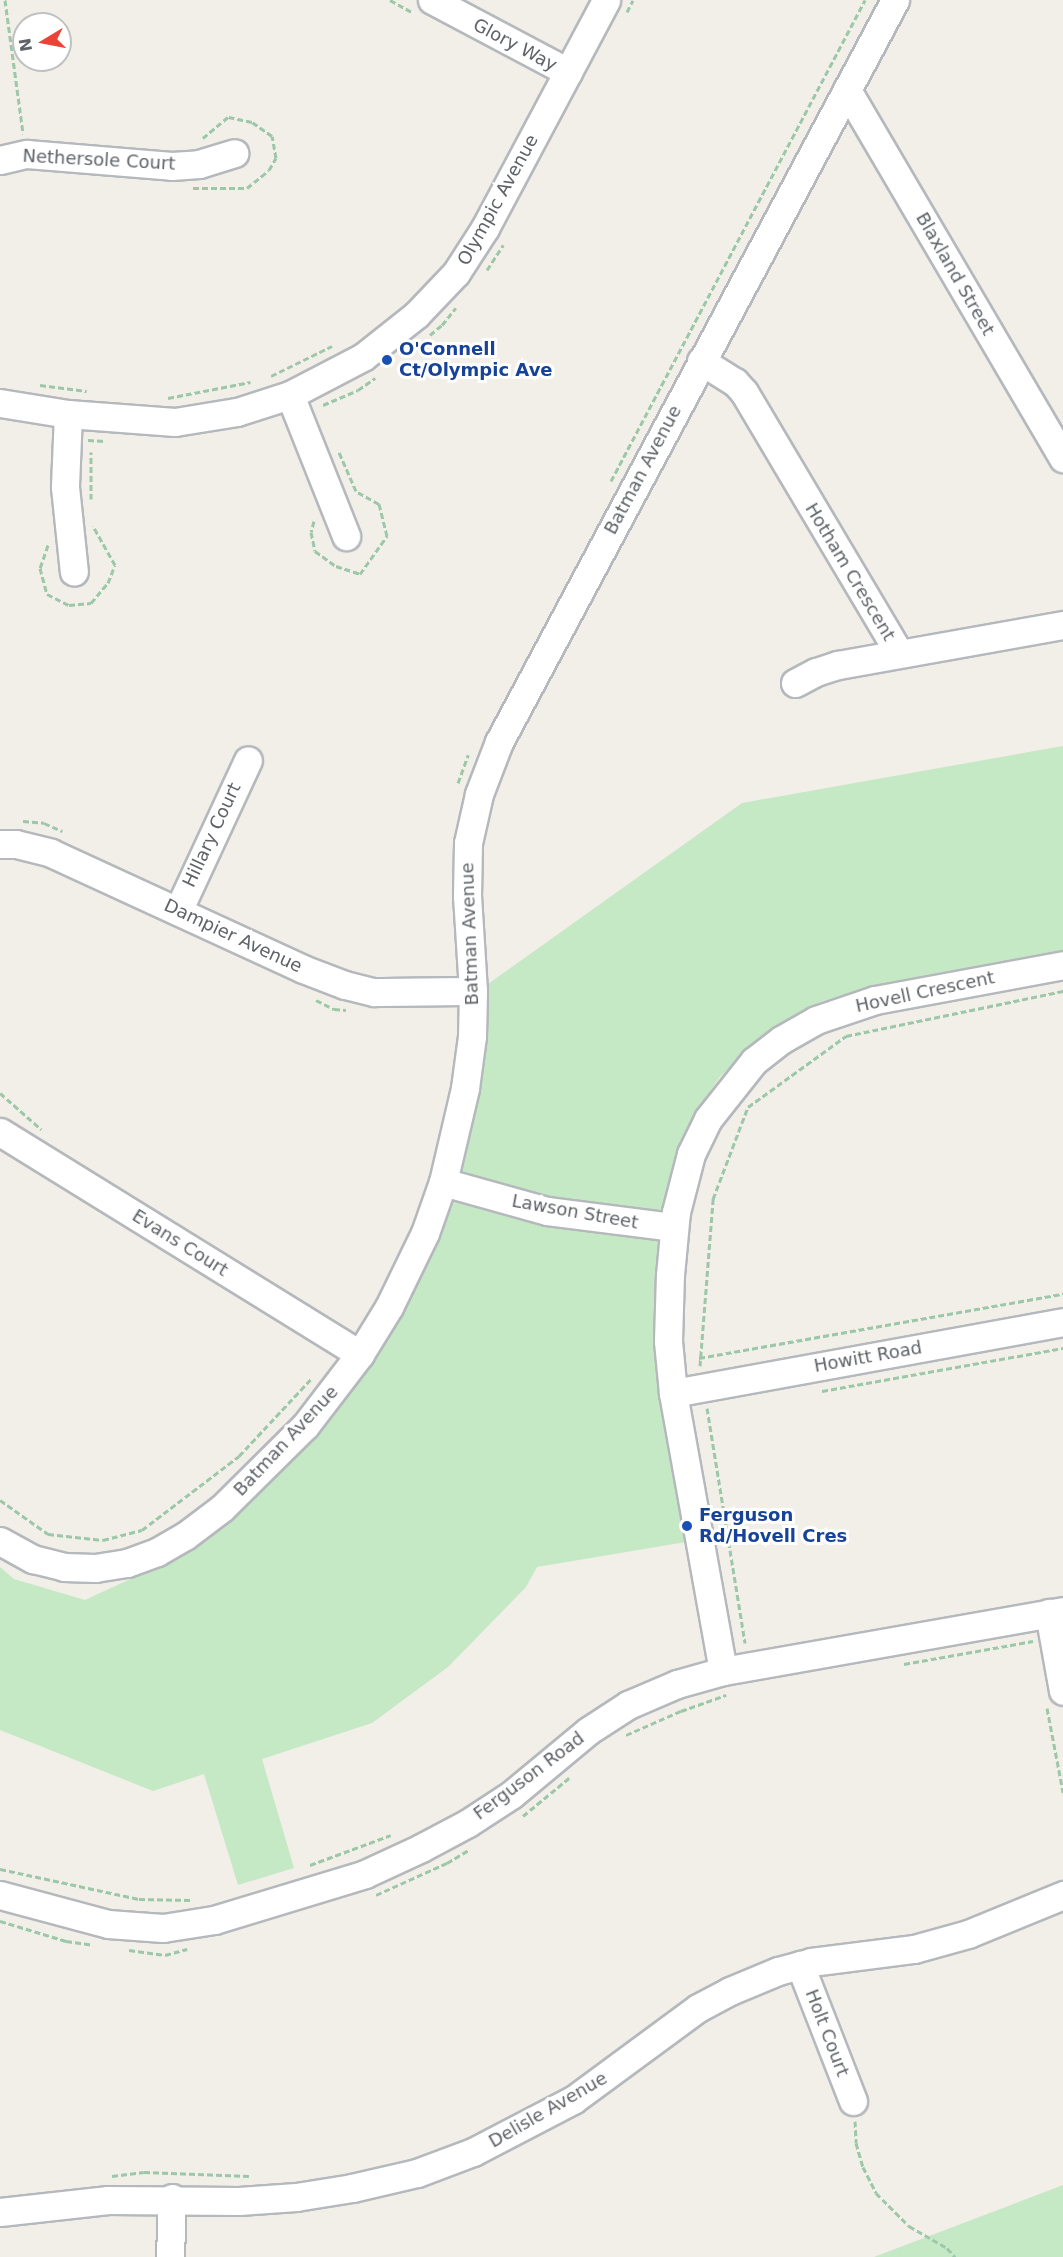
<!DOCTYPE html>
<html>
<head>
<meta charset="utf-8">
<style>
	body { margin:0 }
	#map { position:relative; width:1063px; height:2257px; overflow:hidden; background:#f1efe8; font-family:"DejaVu Sans",sans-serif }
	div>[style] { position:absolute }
	.green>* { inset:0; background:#c5e8c5 }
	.path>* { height:3px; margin-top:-1.5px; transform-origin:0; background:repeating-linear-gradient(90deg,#9cc7a9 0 6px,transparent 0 9px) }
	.roads { filter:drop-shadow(2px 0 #b5b8bc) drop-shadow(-2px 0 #b5b8bc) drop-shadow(0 2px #b5b8bc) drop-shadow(0 -2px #b5b8bc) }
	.minor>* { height:27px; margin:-13.5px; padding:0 13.5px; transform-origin:13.5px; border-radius:13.5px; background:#fff }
	.dots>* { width:16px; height:16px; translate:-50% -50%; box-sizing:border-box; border:3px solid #fff; border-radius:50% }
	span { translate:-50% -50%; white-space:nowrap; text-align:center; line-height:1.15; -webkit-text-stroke:6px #fff; paint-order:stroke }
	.street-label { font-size:18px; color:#5f6368 }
	.transit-label { font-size:18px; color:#164399; font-weight:700 }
	.left { translate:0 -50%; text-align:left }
	.north { position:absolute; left:12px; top:12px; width:60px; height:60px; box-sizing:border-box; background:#fff; border:2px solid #bfc1c3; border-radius:50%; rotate:260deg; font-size:16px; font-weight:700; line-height:24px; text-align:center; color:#5f6368 }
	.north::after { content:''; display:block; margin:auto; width:21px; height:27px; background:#ea4335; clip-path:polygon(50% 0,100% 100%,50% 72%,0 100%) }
</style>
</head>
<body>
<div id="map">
	<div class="green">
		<div style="clip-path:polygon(1063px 746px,1063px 952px,864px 989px,823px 1001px,784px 1022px,746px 1050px,719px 1078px,696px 1112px,679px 1147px,668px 1185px,655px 1331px,658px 1376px,686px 1542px,537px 1567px,526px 1587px,448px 1667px,372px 1723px,262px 1759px,294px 1868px,238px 1885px,204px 1774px,153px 1791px,0 1730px,0 1567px,14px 1579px,85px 1600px,167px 1562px,290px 1459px,377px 1351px,478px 1085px,488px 984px,742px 803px)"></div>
		<div style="clip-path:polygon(1063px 2185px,1063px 2257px,874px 2257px)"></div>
	</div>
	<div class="path">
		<div style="left:5px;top:0;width:135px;rotate:82.3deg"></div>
		<div style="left:390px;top:0;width:25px;rotate:29deg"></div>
		<div style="left:627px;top:12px;width:13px;rotate:-63deg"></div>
		<div style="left:193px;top:188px;width:54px"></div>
		<div style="left:247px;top:188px;width:28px;rotate:-39deg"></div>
		<div style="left:269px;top:170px;width:14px;rotate:-60deg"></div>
		<div style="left:276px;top:158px;width:22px;rotate:-100deg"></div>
		<div style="left:272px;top:136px;width:24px;rotate:-145deg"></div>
		<div style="left:252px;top:122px;width:25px;rotate:-168deg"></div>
		<div style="left:228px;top:117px;width:33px;rotate:140deg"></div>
		<div style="left:487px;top:270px;width:30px;rotate:-57deg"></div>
		<div style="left:430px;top:335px;width:16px;rotate:-40deg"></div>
		<div style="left:442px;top:325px;width:22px;rotate:-51deg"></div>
		<div style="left:271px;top:376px;width:68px;rotate:-26.2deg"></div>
		<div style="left:40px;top:385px;width:47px;rotate:7.3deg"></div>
		<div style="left:168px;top:398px;width:84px;rotate:-11deg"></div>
		<div style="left:323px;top:405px;width:38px;rotate:-23deg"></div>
		<div style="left:358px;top:390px;width:21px;rotate:-35deg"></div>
		<div style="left:88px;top:440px;width:17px;rotate:3deg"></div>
		<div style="left:611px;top:481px;width:544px;rotate:-62.16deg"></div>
		<div style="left:91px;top:499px;width:47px;rotate:-90deg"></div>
		<div style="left:314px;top:521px;width:11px;rotate:105deg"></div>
		<div style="left:311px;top:532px;width:19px;rotate:78deg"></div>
		<div style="left:315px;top:551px;width:26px;rotate:36deg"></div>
		<div style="left:336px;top:566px;width:25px;rotate:18deg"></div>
		<div style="left:360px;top:574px;width:47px;rotate:-54.6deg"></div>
		<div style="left:387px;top:536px;width:33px;rotate:-104deg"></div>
		<div style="left:379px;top:504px;width:26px;rotate:-151deg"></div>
		<div style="left:356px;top:491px;width:43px;rotate:-113.6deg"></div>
		<div style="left:48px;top:545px;width:24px;rotate:109deg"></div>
		<div style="left:40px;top:568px;width:27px;rotate:75deg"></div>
		<div style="left:47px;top:594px;width:25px;rotate:27deg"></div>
		<div style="left:69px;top:605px;width:22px;rotate:-5deg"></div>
		<div style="left:91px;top:603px;width:26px;rotate:-50deg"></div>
		<div style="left:108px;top:583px;width:19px;rotate:-69deg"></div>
		<div style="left:115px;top:565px;width:45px;rotate:-119.4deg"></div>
		<div style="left:458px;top:783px;width:30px;rotate:-70deg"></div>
		<div style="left:23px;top:821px;width:21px;rotate:5deg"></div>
		<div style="left:44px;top:823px;width:20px;rotate:24deg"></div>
		<div style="left:316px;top:1000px;width:20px;rotate:27deg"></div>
		<div style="left:334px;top:1009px;width:12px;rotate:5deg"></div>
		<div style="left:0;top:1093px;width:55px;rotate:41.3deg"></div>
		<div style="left:699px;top:1358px;width:370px;rotate:-10deg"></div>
		<div style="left:700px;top:1366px;width:168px;rotate:-85.5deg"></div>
		<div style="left:713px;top:1199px;width:98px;rotate:-69.2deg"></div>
		<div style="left:748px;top:1107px;width:121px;rotate:-35.9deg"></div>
		<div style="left:846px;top:1036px;width:222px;rotate:-11.7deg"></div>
		<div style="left:822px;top:1391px;width:245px;rotate:-10.1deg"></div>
		<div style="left:707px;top:1408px;width:238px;rotate:80.8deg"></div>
		<div style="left:0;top:1500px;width:59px;rotate:35.3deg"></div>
		<div style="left:48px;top:1534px;width:55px;rotate:6.2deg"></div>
		<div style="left:103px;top:1540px;width:40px;rotate:-14.4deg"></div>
		<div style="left:142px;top:1530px;width:122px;rotate:-37.3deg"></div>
		<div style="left:239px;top:1456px;width:105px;rotate:-46.9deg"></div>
		<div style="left:904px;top:1664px;width:131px;rotate:-10.1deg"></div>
		<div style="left:1047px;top:1708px;width:86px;rotate:79.2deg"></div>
		<div style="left:626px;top:1735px;width:60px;rotate:-23.6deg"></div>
		<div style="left:681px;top:1711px;width:48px;rotate:-19.6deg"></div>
		<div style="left:523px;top:1816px;width:60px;rotate:-39.6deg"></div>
		<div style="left:310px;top:1865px;width:86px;rotate:-20.3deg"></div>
		<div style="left:0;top:1869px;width:142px;rotate:12.2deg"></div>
		<div style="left:139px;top:1899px;width:51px;rotate:1.1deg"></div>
		<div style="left:376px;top:1895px;width:78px;rotate:-24.3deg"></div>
		<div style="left:447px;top:1863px;width:26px;rotate:-31deg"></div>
		<div style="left:0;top:1921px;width:69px;rotate:16.9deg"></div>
		<div style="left:66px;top:1941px;width:27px;rotate:8deg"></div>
		<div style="left:129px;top:1950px;width:36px;rotate:8deg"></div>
		<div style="left:165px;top:1955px;width:23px;rotate:-15deg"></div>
		<div style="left:855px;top:2121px;width:22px;rotate:87deg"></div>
		<div style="left:856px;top:2143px;width:25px;rotate:74deg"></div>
		<div style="left:863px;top:2167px;width:29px;rotate:63deg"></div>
		<div style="left:876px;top:2193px;width:47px;rotate:45deg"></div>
		<div style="left:909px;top:2226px;width:44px;rotate:30.1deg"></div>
		<div style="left:947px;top:2248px;width:12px;rotate:48deg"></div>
		<div style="left:112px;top:2176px;width:32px;rotate:-7deg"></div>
		<div style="left:144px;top:2172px;width:105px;rotate:2.2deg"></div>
	</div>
	<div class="roads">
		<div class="minor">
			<div style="left:432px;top:0;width:154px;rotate:27.9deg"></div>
			<div style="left:847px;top:90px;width:427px;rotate:59.6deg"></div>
			<div style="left:0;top:160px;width:28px;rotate:-13deg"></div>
			<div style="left:27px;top:154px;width:145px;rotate:4.7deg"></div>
			<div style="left:172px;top:166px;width:27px;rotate:-4deg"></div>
			<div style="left:199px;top:164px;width:37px;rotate:-17deg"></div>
			<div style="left:701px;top:361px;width:40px;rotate:32deg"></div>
			<div style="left:735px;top:382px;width:13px;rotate:48deg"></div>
			<div style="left:744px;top:392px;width:304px;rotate:59.3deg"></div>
			<div style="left:290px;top:395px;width:152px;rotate:68.3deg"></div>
			<div style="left:0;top:403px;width:69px;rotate:9.2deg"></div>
			<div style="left:68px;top:414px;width:107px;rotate:4.3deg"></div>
			<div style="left:175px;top:422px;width:63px;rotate:-9.2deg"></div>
			<div style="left:237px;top:412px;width:56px;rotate:-17.8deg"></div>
			<div style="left:290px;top:395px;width:82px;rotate:-27.5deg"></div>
			<div style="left:363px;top:357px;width:68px;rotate:-38.4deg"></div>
			<div style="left:416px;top:315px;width:58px;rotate:-46.4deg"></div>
			<div style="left:456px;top:273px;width:54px;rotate:-57.2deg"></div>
			<div style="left:485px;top:228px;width:258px;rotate:-62deg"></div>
			<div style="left:68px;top:414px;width:73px;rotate:92.4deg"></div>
			<div style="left:65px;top:487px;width:85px;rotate:84deg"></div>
			<div style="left:795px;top:683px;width:24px;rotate:-28deg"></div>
			<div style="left:816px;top:672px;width:23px;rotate:-18deg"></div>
			<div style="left:838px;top:665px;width:229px;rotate:-10.1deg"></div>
			<div style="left:0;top:844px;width:16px"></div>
			<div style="left:16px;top:844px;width:36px;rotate:14deg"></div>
			<div style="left:51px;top:853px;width:277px;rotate:24.7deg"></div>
			<div style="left:303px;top:969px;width:45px;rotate:20.9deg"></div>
			<div style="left:345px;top:985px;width:30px;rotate:14deg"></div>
			<div style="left:374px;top:992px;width:99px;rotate:-0.6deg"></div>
			<div style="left:178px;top:911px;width:166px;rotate:-65.1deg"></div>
			<div style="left:0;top:1132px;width:423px;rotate:31.7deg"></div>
			<div style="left:443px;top:1182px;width:108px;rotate:15.6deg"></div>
			<div style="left:547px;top:1211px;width:128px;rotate:7.2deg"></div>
			<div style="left:673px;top:1393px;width:396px;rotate:-10.3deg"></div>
			<div style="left:0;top:1541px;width:38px;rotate:29deg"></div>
			<div style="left:33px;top:1559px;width:32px;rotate:14deg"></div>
			<div style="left:64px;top:1567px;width:31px;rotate:2deg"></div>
			<div style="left:95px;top:1568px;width:32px;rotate:-9deg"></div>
			<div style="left:127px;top:1563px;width:32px;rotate:-20deg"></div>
			<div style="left:157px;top:1552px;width:32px;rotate:-30deg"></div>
			<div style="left:185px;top:1536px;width:46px;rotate:-37.1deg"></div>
			<div style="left:222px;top:1508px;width:117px;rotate:-44.7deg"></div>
			<div style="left:305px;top:1426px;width:91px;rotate:-52.6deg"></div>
			<div style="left:360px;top:1354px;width:55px;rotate:-58.3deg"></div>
			<div style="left:389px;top:1307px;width:82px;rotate:-64.1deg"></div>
			<div style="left:425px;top:1233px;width:54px;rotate:-70.6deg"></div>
			<div style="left:443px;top:1182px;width:97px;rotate:-76.8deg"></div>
			<div style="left:465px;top:1088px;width:52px;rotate:-82.3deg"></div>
			<div style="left:472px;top:1036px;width:45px;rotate:-88.7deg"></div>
			<div style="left:473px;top:991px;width:95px;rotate:-93.6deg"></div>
			<div style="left:467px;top:896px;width:53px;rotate:-88.9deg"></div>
			<div style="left:468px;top:843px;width:50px;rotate:-77.3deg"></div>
			<div style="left:479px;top:794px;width:56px;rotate:-69deg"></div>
			<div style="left:499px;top:742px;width:841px;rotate:-61.91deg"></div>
			<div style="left:1049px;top:1613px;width:79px;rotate:79.8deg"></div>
			<div style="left:723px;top:1671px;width:282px;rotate:-100.2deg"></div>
			<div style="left:673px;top:1393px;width:52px;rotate:-95.5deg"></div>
			<div style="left:668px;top:1341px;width:66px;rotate:-88.3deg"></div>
			<div style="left:670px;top:1275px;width:63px;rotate:-84.6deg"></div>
			<div style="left:676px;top:1212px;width:60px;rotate:-75.5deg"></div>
			<div style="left:691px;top:1154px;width:39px;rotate:-64deg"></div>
			<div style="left:708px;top:1119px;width:74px;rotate:-51.6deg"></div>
			<div style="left:754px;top:1061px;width:34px;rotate:-38deg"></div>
			<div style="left:781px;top:1040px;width:40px;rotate:-29.7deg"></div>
			<div style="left:816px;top:1020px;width:62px;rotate:-18.7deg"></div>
			<div style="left:875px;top:1000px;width:191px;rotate:-10.5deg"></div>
			<div style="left:0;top:1895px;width:112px;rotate:15deg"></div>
			<div style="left:108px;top:1924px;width:55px;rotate:4.2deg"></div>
			<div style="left:163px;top:1928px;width:52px;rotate:-8.9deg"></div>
			<div style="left:214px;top:1920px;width:158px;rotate:-16.9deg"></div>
			<div style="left:365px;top:1874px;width:62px;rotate:-24.9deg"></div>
			<div style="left:421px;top:1848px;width:53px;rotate:-28deg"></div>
			<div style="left:468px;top:1823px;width:51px;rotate:-33.1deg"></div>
			<div style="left:511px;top:1795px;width:100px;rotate:-39.7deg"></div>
			<div style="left:588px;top:1731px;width:48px;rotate:-33deg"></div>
			<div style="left:628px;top:1705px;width:53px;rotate:-23.2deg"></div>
			<div style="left:677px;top:1684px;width:48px;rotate:-15.8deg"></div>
			<div style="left:723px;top:1671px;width:345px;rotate:-10deg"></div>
			<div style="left:800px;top:1965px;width:146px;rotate:68.7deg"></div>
			<div style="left:0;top:2212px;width:109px;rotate:-6.3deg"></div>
			<div style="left:108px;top:2200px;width:131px;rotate:0.4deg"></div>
			<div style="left:239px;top:2201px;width:57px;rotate:-4deg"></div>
			<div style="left:296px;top:2197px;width:57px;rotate:-9.1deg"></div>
			<div style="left:352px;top:2188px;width:67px;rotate:-13deg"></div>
			<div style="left:417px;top:2173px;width:60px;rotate:-20.6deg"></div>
			<div style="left:473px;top:2152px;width:113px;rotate:-27.5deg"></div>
			<div style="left:573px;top:2100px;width:155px;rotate:-36.4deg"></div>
			<div style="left:698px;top:2008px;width:36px;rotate:-28deg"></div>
			<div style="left:730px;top:1991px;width:52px;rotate:-22.6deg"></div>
			<div style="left:778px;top:1971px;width:34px;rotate:-15deg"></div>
			<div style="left:811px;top:1962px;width:104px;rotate:-7.2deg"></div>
			<div style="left:914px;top:1949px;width:56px;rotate:-15.5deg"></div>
			<div style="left:968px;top:1934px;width:103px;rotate:-22.3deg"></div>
			<div style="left:170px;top:2257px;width:59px;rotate:-88.1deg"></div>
		</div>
	</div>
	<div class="dots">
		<div style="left:387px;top:360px;background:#1a4fb4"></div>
		<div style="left:687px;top:1526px;background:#1a4fb4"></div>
	</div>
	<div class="street-label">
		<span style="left:515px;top:45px;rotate:28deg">Glory Way</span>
		<span style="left:99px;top:160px;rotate:3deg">Nethersole Court</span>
		<span style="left:498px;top:200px;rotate:-61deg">Olympic Avenue</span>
		<span style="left:955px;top:274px;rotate:60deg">Blaxland Street</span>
		<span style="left:643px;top:470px;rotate:-62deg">Batman Avenue</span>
		<span style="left:850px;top:572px;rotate:59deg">Hotham Crescent</span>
		<span style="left:212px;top:835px;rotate:-65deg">Hillary Court</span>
		<span style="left:470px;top:934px;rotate:-92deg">Batman Avenue</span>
		<span style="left:233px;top:936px;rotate:25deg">Dampier Avenue</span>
		<span style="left:925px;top:992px;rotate:-12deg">Hovell Crescent</span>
		<span style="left:575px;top:1212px;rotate:10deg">Lawson Street</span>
		<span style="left:180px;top:1243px;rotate:32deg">Evans Court</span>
		<span style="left:868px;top:1357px;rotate:-10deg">Howitt Road</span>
		<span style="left:286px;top:1441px;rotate:-47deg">Batman Avenue</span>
		<span style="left:529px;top:1776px;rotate:-37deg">Ferguson Road</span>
		<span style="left:827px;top:2033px;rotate:69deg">Holt Court</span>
		<span style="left:548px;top:2110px;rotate:-30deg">Delisle Avenue</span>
	</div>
	<div class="transit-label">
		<span class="left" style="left:399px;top:360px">O'Connell<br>Ct/Olympic Ave</span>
		<span class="left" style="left:699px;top:1526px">Ferguson<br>Rd/Hovell Cres</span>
	</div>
	<div class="north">N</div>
</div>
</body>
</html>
